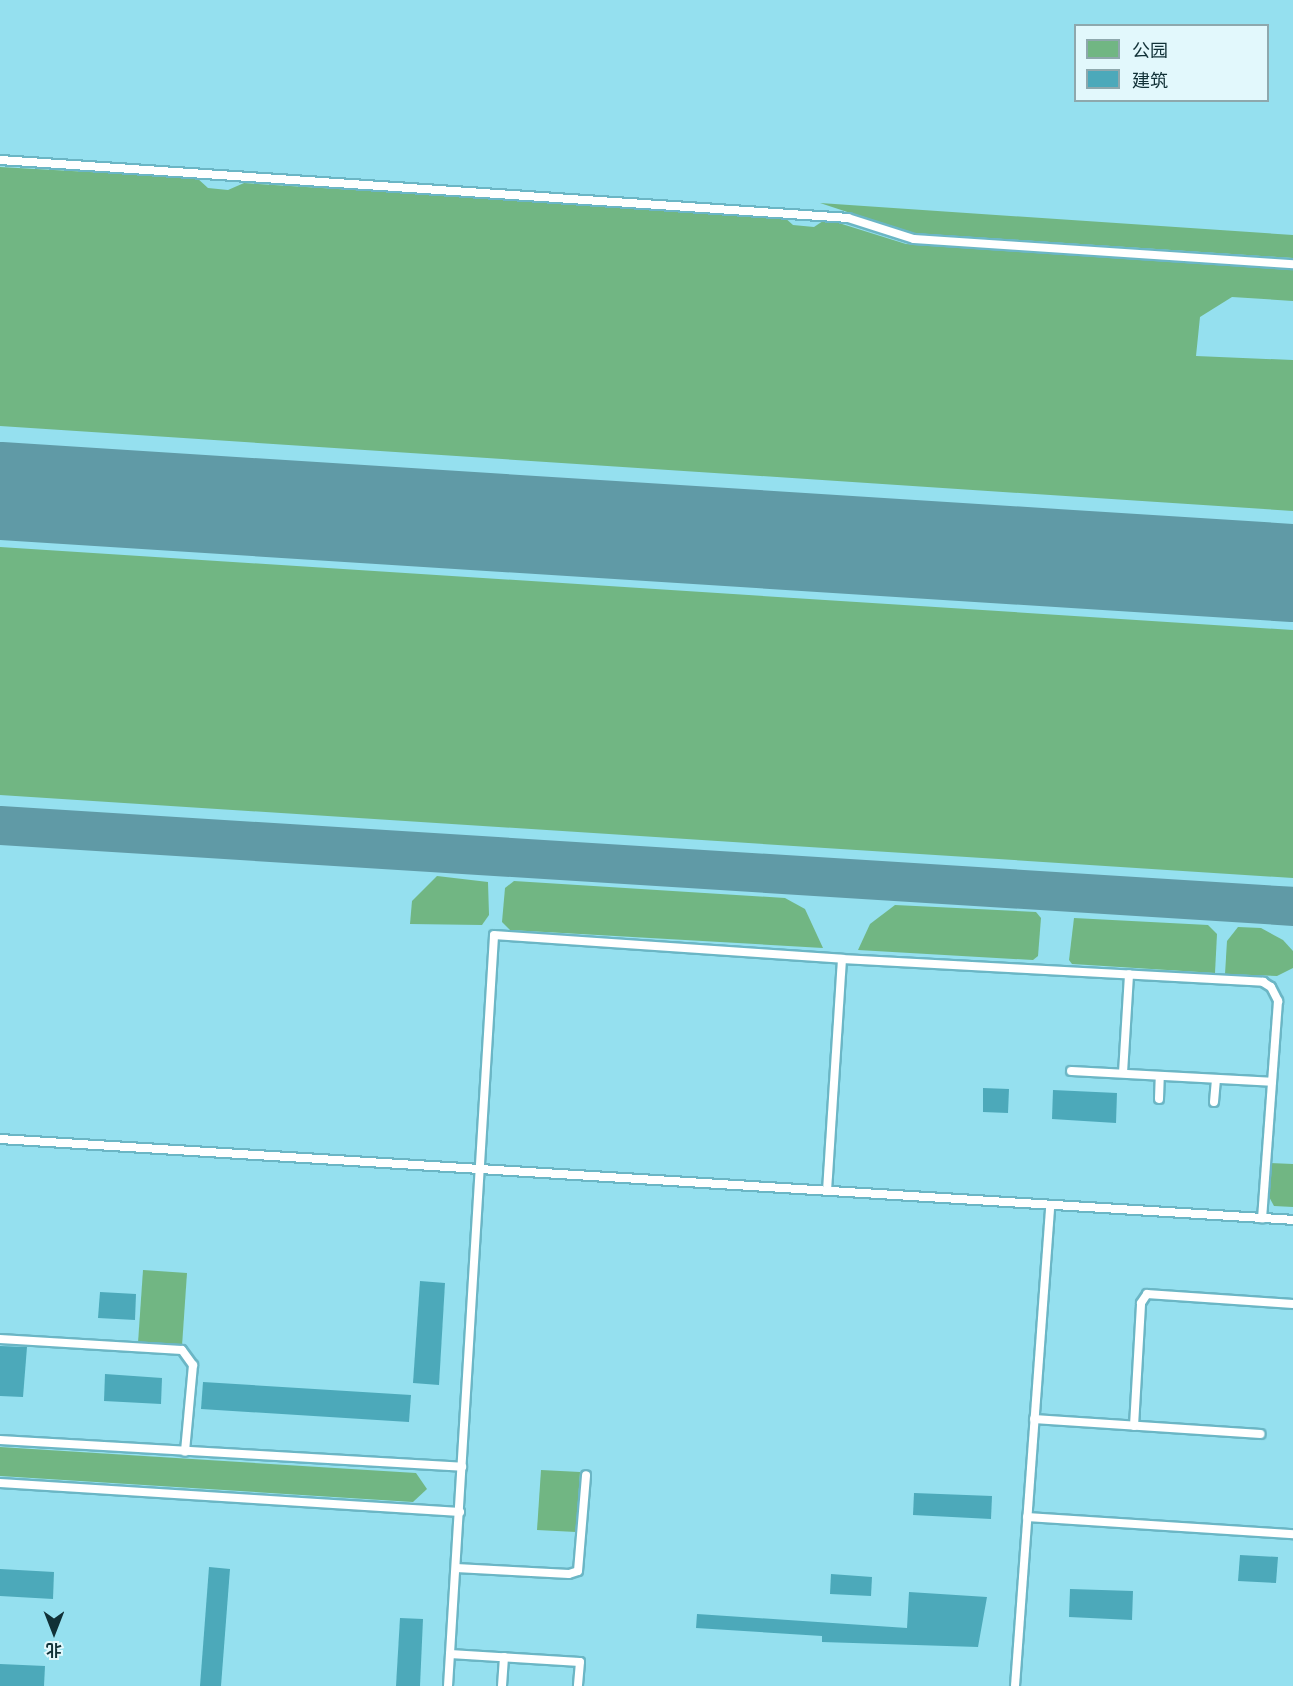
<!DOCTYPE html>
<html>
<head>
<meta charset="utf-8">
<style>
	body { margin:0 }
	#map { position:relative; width:1293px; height:1686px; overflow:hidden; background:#95e0ef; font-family:"IBM Plex Sans","Noto Sans SC",sans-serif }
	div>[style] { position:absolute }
	.green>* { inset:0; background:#71b683 }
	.taxiway>* { height:39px; margin:-19.5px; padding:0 19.5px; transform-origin:19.5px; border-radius:19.5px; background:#609aa6 }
	.runway>* { height:98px; margin:-49px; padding:0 49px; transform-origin:49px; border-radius:49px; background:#609aa6 }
	.building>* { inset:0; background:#4ca9ba }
	.roads { filter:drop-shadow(2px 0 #6bb6c5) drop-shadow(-2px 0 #6bb6c5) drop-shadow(0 2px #6bb6c5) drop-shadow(0 -2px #6bb6c5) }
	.lane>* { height:8px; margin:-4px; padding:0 4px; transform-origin:4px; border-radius:4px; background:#fff }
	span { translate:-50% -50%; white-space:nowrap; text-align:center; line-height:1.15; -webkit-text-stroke:6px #e2f8fc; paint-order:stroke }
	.legend { position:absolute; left:1074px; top:24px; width:195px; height:78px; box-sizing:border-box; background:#e2f8fc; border:2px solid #8ea8ad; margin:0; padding:8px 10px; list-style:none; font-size:18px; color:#113137 }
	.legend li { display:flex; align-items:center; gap:12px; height:30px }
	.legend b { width:30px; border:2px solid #8ea8ad }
	.north { position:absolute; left:24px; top:1602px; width:60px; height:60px; -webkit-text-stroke:4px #e2f8fc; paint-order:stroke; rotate:180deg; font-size:16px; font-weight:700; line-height:24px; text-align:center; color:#113137 }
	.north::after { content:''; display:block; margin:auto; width:21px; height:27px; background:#113137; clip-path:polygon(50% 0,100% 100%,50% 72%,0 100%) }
</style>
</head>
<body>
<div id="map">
	<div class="green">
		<div style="clip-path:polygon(0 167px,197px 178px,208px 188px,228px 190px,244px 183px,784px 217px,793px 225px,814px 227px,826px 219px,906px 244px,1293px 268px,1293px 301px,1232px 297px,1200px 317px,1196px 356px,1293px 360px,1293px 511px,0 426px)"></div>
		<div style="clip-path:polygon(820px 203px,1293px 235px,1293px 258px,911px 233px)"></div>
		<div style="clip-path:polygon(0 547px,1293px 630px,1293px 878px,0 795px)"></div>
		<div style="clip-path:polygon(437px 876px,488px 882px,489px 915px,482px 925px,410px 924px,412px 901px)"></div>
		<div style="clip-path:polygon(514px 881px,785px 898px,805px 909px,823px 948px,510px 930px,502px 922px,505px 888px)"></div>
		<div style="clip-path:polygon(895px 905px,1036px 912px,1041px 918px,1038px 956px,1033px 960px,858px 950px,870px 924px)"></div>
		<div style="clip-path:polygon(1074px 918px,1208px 925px,1217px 934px,1215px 973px,1072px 964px,1069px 960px)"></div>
		<div style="clip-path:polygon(1238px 927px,1261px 928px,1283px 940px,1293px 951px,1293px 968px,1277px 976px,1225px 974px,1227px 941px)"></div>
		<div style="clip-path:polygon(1270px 1163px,1293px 1164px,1293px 1207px,1274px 1206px,1268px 1195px)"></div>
		<div style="clip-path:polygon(143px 1270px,187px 1273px,182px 1346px,138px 1343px)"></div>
		<div style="clip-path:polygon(0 1447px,416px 1473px,427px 1489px,413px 1502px,0 1476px)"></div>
		<div style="clip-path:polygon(541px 1470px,580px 1472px,576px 1532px,537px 1530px)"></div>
	</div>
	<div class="taxiway">
		<div style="left:0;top:825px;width:1296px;rotate:3.58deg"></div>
	</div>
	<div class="runway">
		<div style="left:0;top:491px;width:1296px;rotate:3.63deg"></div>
	</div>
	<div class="building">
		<div style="clip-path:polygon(983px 1088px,1009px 1089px,1008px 1113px,983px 1112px)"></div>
		<div style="clip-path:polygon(1053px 1090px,1117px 1093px,1116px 1123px,1052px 1119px)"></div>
		<div style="clip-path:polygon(420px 1281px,445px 1283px,439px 1385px,413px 1383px)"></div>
		<div style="clip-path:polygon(100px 1292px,136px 1294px,135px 1320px,98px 1318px)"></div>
		<div style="clip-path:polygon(0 1346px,27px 1347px,23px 1397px,0 1396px)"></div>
		<div style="clip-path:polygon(105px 1374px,162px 1378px,161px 1404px,104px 1401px)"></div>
		<div style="clip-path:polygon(203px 1382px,411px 1395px,409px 1422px,201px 1409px)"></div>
		<div style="clip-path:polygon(914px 1493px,992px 1496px,991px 1519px,913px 1515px)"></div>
		<div style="clip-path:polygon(1240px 1555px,1278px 1557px,1276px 1583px,1238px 1581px)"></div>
		<div style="clip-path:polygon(209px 1567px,230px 1569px,221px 1686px,200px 1686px)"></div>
		<div style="clip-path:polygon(0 1569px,54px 1572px,53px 1599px,0 1596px)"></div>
		<div style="clip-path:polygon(831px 1574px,872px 1577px,871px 1596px,830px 1594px)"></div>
		<div style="clip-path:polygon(1070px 1589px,1133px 1591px,1132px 1620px,1069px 1617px)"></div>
		<div style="clip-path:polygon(909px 1592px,987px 1597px,978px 1647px,822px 1642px,822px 1636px,696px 1628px,697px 1614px,907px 1628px)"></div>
		<div style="clip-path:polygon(400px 1618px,423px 1619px,420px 1686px,396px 1686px)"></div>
		<div style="clip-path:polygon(0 1664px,45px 1666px,44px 1686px,0 1686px)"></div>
	</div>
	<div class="roads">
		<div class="lane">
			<div style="left:0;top:160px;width:850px;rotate:3.91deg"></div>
			<div style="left:848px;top:218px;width:69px;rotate:17.7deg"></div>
			<div style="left:914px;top:239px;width:380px;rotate:3.8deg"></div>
			<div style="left:842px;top:959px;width:422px;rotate:3.1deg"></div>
			<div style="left:1263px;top:982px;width:9px;rotate:32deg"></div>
			<div style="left:1271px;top:987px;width:16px;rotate:63deg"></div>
			<div style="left:1278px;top:1001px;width:218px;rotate:94.2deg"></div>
			<div style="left:1071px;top:1071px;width:201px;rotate:3.1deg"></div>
			<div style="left:1123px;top:1073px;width:99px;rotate:-86.5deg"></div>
			<div style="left:1159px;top:1099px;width:23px;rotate:-88deg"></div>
			<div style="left:1214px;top:1102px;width:23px;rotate:-85deg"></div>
			<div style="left:0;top:1139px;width:1296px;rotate:3.58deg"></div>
			<div style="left:0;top:1339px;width:182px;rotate:3.5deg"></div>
			<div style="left:182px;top:1350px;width:19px;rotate:54deg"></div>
			<div style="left:193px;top:1365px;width:87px;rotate:95.3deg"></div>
			<div style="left:1034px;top:1419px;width:227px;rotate:3.8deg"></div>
			<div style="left:1134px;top:1426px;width:123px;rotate:-86.7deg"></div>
			<div style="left:1141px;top:1303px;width:11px;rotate:-56deg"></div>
			<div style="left:1147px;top:1294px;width:146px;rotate:3.9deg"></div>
			<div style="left:0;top:1440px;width:463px;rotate:3.3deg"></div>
			<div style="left:0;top:1483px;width:461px;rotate:3.6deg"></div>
			<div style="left:1027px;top:1517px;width:267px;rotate:3.7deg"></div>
			<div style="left:456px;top:1568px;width:113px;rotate:3deg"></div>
			<div style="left:569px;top:1574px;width:9px;rotate:-18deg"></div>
			<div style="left:578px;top:1571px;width:96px;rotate:-85.2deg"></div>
			<div style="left:450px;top:1654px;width:130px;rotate:3.5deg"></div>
			<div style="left:580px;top:1662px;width:24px;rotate:95deg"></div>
			<div style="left:448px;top:1686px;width:752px;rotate:-86.49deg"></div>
			<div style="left:494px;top:935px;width:349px;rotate:3.9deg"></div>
			<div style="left:842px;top:959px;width:231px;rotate:93.7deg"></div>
			<div style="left:502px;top:1686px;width:29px;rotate:-86deg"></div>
			<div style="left:1015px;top:1686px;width:482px;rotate:-85.8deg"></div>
		</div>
	</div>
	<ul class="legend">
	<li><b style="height:16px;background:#71b683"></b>公园</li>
	<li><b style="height:16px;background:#4ca9ba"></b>建筑</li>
	</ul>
	<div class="north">北</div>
</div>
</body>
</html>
